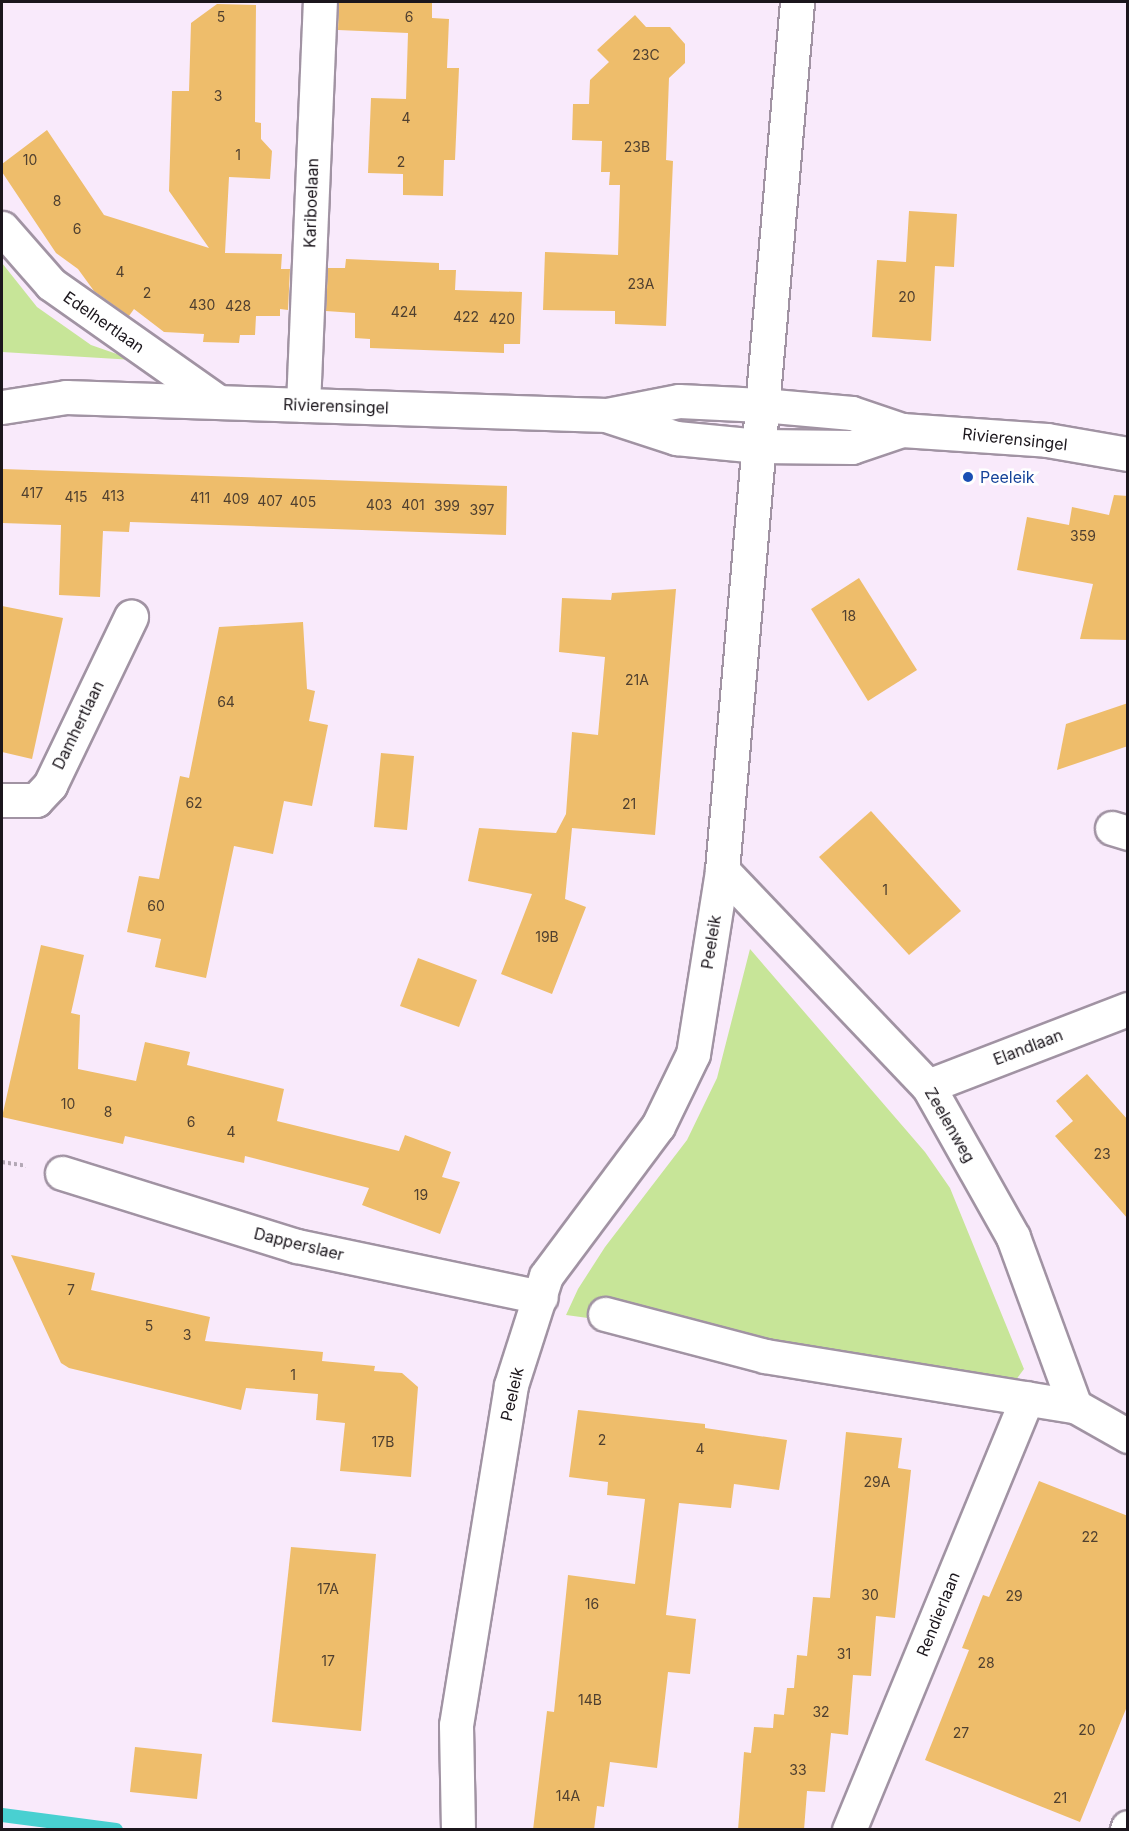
<!DOCTYPE html>
<html>
<head>
<meta charset="utf-8">
<style>
	body { margin:0 }
	#map { position:relative; width:1129px; height:1831px; overflow:hidden; background:#f9eafb; font-family:Inter,sans-serif }
	div>[style] { position:absolute }
	.green>* { inset:0; background:#c7e598 }
	.stream>* { height:14px; margin:-7px; padding:0 7px; transform-origin:7px; border-radius:7px; background:#49d0d1 }
	.building>* { inset:0; background:#eebd6b }
	.path>* { height:4px; margin-top:-2px; transform-origin:0; background:repeating-linear-gradient(90deg,#b4a8b6 0 3px,transparent 0 6px) }
	.roads { filter:drop-shadow(2px 0 #a193a3) drop-shadow(-2px 0 #a193a3) drop-shadow(0 2px #a193a3) drop-shadow(0 -2px #a193a3) }
	.minor>* { height:33px; margin:-16.5px; padding:0 16.5px; transform-origin:16.5px; border-radius:16.5px; background:#fff }
	.tertiary>* { height:33px; margin:-16.5px; padding:0 16.5px; transform-origin:16.5px; border-radius:16.5px; background:#fff }
	.dots>* { width:16px; height:16px; translate:-50% -50%; box-sizing:border-box; border:3px solid #fff; border-radius:50% }
	span { translate:-50% -50%; white-space:nowrap; text-align:center; line-height:1.15; -webkit-text-stroke:5px #fff; paint-order:stroke }
	.number-label { font-size:14px; color:#504030 }
	.number-label span { -webkit-text-stroke-width:0 }
	.street-label { font-size:16px; color:#1b161c }
	.transit-label { font-size:16px; color:#164399 }
	.left { translate:0 -50%; text-align:left }
	.frame { position:absolute; inset:0; border:3px solid #1b161c; pointer-events:none }
</style>
</head>
<body>
<div id="map">
	<div class="green">
		<div style="clip-path:polygon(2px 263px,37px 307px,91px 345px,134px 360px,2px 352px)"></div>
		<div style="clip-path:polygon(750px 949px,925px 1152px,950px 1188px,1024px 1369px,1012px 1385px,939px 1366px,566px 1315px,578px 1289px,605px 1247px,687px 1140px,717px 1078px)"></div>
	</div>
	<div class="stream">
		<div style="left:2px;top:1815px;width:115px;rotate:7.5deg"></div>
	</div>
	<div class="building">
		<div style="clip-path:polygon(339px 2px,432px 2px,432px 18px,449px 19px,447px 68px,459px 68px,455px 160px,444px 160px,443px 196px,403px 195px,403px 174px,368px 173px,371px 98px,406px 99px,408px 33px,338px 30px)"></div>
		<div style="clip-path:polygon(217px 4px,256px 5px,255px 122px,261px 123px,261px 139px,272px 151px,270px 179px,229px 177px,225px 253px,282px 254px,281px 269px,290px 269px,288px 310px,280px 309px,280px 316px,256px 316px,255px 335px,240px 335px,239px 343px,203px 342px,204px 334px,164px 332px,134px 309px,129px 316px,94px 291px,78px 269px,56px 253px,2px 172px,2px 164px,47px 130px,104px 215px,209px 248px,169px 191px,172px 91px,189px 91px,191px 23px)"></div>
		<div style="clip-path:polygon(635px 15px,646px 27px,670px 27px,685px 44px,685px 63px,669px 78px,666px 160px,673px 161px,666px 326px,615px 324px,615px 311px,543px 310px,545px 252px,618px 255px,620px 185px,609px 185px,610px 172px,601px 172px,602px 141px,572px 140px,573px 104px,589px 104px,590px 80px,609px 62px,597px 50px)"></div>
		<div style="clip-path:polygon(909px 211px,957px 214px,954px 267px,935px 266px,931px 341px,872px 337px,877px 260px,906px 262px)"></div>
		<div style="clip-path:polygon(346px 259px,439px 263px,439px 270px,456px 270px,455px 290px,522px 292px,520px 344px,504px 344px,504px 353px,370px 348px,370px 339px,355px 338px,355px 313px,326px 311px,328px 268px,345px 268px)"></div>
		<div style="clip-path:polygon(2px 469px,507px 486px,506px 535px,130px 522px,129px 532px,103px 531px,100px 597px,59px 595px,61px 525px,2px 523px)"></div>
		<div style="clip-path:polygon(1114px 495px,1128px 496px,1128px 640px,1080px 639px,1093px 584px,1017px 570px,1027px 517px,1069px 525px,1072px 507px,1109px 515px)"></div>
		<div style="clip-path:polygon(859px 578px,917px 670px,868px 701px,811px 609px)"></div>
		<div style="clip-path:polygon(676px 589px,655px 835px,572px 828px,565px 899px,586px 907px,552px 994px,501px 974px,532px 894px,468px 881px,479px 828px,556px 833px,566px 814px,572px 732px,598px 735px,605px 657px,559px 652px,562px 598px,611px 600px,612px 593px)"></div>
		<div style="clip-path:polygon(2px 606px,63px 618px,32px 759px,2px 752px)"></div>
		<div style="clip-path:polygon(303px 622px,307px 689px,315px 691px,309px 721px,328px 725px,312px 806px,284px 801px,273px 854px,234px 846px,206px 978px,155px 967px,161px 939px,127px 932px,139px 876px,159px 879px,180px 776px,189px 778px,219px 627px)"></div>
		<div style="clip-path:polygon(1128px 703px,1128px 746px,1057px 770px,1066px 724px)"></div>
		<div style="clip-path:polygon(381px 753px,414px 756px,407px 830px,374px 827px)"></div>
		<div style="clip-path:polygon(871px 811px,961px 911px,909px 955px,819px 857px)"></div>
		<div style="clip-path:polygon(41px 945px,84px 955px,71px 1013px,80px 1015px,78px 1069px,136px 1081px,145px 1042px,190px 1052px,187px 1065px,284px 1089px,277px 1121px,399px 1151px,405px 1135px,451px 1152px,442px 1177px,460px 1182px,440px 1234px,362px 1205px,369px 1188px,245px 1156px,244px 1163px,125px 1136px,123px 1144px,2px 1117px)"></div>
		<div style="clip-path:polygon(418px 958px,477px 980px,459px 1027px,400px 1006px)"></div>
		<div style="clip-path:polygon(1087px 1074px,1128px 1120px,1128px 1219px,1055px 1136px,1073px 1121px,1056px 1101px)"></div>
		<div style="clip-path:polygon(11px 1255px,95px 1273px,91px 1290px,210px 1317px,205px 1341px,323px 1352px,322px 1361px,375px 1366px,374px 1371px,402px 1373px,418px 1387px,411px 1477px,340px 1471px,345px 1423px,316px 1420px,318px 1394px,246px 1388px,241px 1410px,69px 1368px,61px 1363px)"></div>
		<div style="clip-path:polygon(578px 1410px,705px 1424px,705px 1428px,787px 1440px,779px 1490px,734px 1484px,731px 1508px,679px 1503px,666px 1615px,696px 1619px,690px 1674px,668px 1672px,657px 1768px,610px 1762px,604px 1807px,597px 1806px,594px 1830px,533px 1830px,547px 1711px,554px 1712px,568px 1575px,635px 1584px,645px 1499px,607px 1495px,608px 1482px,569px 1477px)"></div>
		<div style="clip-path:polygon(846px 1432px,902px 1438px,898px 1468px,911px 1470px,895px 1618px,876px 1616px,871px 1676px,853px 1675px,848px 1735px,831px 1733px,825px 1792px,807px 1791px,804px 1830px,738px 1830px,744px 1752px,751px 1753px,754px 1727px,773px 1728px,774px 1714px,784px 1715px,787px 1688px,794px 1688px,797px 1655px,807px 1656px,813px 1597px,830px 1598px)"></div>
		<div style="clip-path:polygon(1039px 1481px,1128px 1516px,1128px 1704px,1080px 1822px,925px 1760px,969px 1650px,962px 1648px,983px 1595px,989px 1597px)"></div>
		<div style="clip-path:polygon(291px 1547px,376px 1554px,361px 1731px,272px 1722px)"></div>
		<div style="clip-path:polygon(135px 1747px,202px 1754px,197px 1799px,130px 1792px)"></div>
	</div>
	<div class="path">
		<div style="left:2px;top:1162px;width:24px;rotate:9deg"></div>
	</div>
	<div class="roads">
		<div class="minor">
			<div style="left:2px;top:228px;width:74px;rotate:48.8deg"></div>
			<div style="left:51px;top:284px;width:204px;rotate:35.2deg"></div>
			<div style="left:303px;top:405px;width:403px;rotate:-87.6deg"></div>
			<div style="left:2px;top:800px;width:34px"></div>
			<div style="left:36px;top:800px;width:21px;rotate:-47deg"></div>
			<div style="left:50px;top:785px;width:187px;rotate:-64.3deg"></div>
			<div style="left:1112px;top:828px;width:17px;rotate:17deg"></div>
			<div style="left:722px;top:870px;width:298px;rotate:46.4deg"></div>
			<div style="left:928px;top:1086px;width:173px;rotate:60.6deg"></div>
			<div style="left:1013px;top:1237px;width:180px;rotate:69.9deg"></div>
			<div style="left:928px;top:1086px;width:214px;rotate:-21.1deg"></div>
			<div style="left:62px;top:1173px;width:246px;rotate:17.3deg"></div>
			<div style="left:297px;top:1246px;width:249px;rotate:11.8deg"></div>
			<div style="left:605px;top:1314px;width:165px;rotate:14.7deg"></div>
			<div style="left:765px;top:1356px;width:314px;rotate:9.2deg"></div>
			<div style="left:1075px;top:1406px;width:61px;rotate:29.5deg"></div>
			<div style="left:458px;top:1830px;width:105px;rotate:-91.1deg"></div>
			<div style="left:456px;top:1725px;width:344px;rotate:-80.8deg"></div>
			<div style="left:511px;top:1385px;width:114px;rotate:-72.2deg"></div>
			<div style="left:546px;top:1276px;width:187px;rotate:-53.3deg"></div>
			<div style="left:658px;top:1126px;width:80px;rotate:-64.1deg"></div>
			<div style="left:693px;top:1054px;width:186px;rotate:-81deg"></div>
			<div style="left:722px;top:870px;width:871px;rotate:-85.06deg"></div>
			<div style="left:849px;top:1830px;width:467px;rotate:-67.6deg"></div>
			<div style="left:1127px;top:1830px;width:3px;rotate:-72deg"></div>
		</div>
		<div class="tertiary">
			<div style="left:2px;top:407px;width:65px;rotate:-8.9deg"></div>
			<div style="left:66px;top:397px;width:541px;rotate:1.91deg"></div>
			<div style="left:607px;top:415px;width:73px;rotate:-11deg"></div>
			<div style="left:679px;top:401px;width:83px;rotate:2.8deg"></div>
			<div style="left:762px;top:405px;width:90px;rotate:5.1deg"></div>
			<div style="left:852px;top:413px;width:53px;rotate:18.8deg"></div>
			<div style="left:902px;top:430px;width:145px;rotate:3.9deg"></div>
			<div style="left:1047px;top:440px;width:82px;rotate:9.8deg"></div>
			<div style="left:609px;top:416px;width:71px;rotate:18.2deg"></div>
			<div style="left:676px;top:438px;width:83px;rotate:5.5deg"></div>
			<div style="left:759px;top:446px;width:93px;rotate:0.6deg"></div>
			<div style="left:852px;top:447px;width:53px;rotate:-18.8deg"></div>
		</div>
	</div>
	<div class="dots">
		<div style="left:968px;top:477px;background:#1a4fb4"></div>
	</div>
	<div class="number-label">
		<span style="left:221px;top:17px">5</span>
		<span style="left:409px;top:17px">6</span>
		<span style="left:646px;top:55px">23C</span>
		<span style="left:218px;top:96px">3</span>
		<span style="left:406px;top:118px">4</span>
		<span style="left:637px;top:147px">23B</span>
		<span style="left:238px;top:155px">1</span>
		<span style="left:30px;top:160px">10</span>
		<span style="left:401px;top:162px">2</span>
		<span style="left:57px;top:201px">8</span>
		<span style="left:77px;top:229px">6</span>
		<span style="left:120px;top:272px">4</span>
		<span style="left:641px;top:284px">23A</span>
		<span style="left:147px;top:293px">2</span>
		<span style="left:907px;top:297px">20</span>
		<span style="left:202px;top:305px">430</span>
		<span style="left:238px;top:306px">428</span>
		<span style="left:404px;top:312px">424</span>
		<span style="left:466px;top:317px">422</span>
		<span style="left:502px;top:319px">420</span>
		<span style="left:32px;top:493px">417</span>
		<span style="left:113px;top:496px">413</span>
		<span style="left:76px;top:497px">415</span>
		<span style="left:200px;top:498px">411</span>
		<span style="left:236px;top:499px">409</span>
		<span style="left:270px;top:501px">407</span>
		<span style="left:303px;top:502px">405</span>
		<span style="left:379px;top:505px">403</span>
		<span style="left:413px;top:505px">401</span>
		<span style="left:447px;top:506px">399</span>
		<span style="left:482px;top:510px">397</span>
		<span style="left:1083px;top:536px">359</span>
		<span style="left:849px;top:616px">18</span>
		<span style="left:637px;top:680px">21A</span>
		<span style="left:226px;top:702px">64</span>
		<span style="left:194px;top:803px">62</span>
		<span style="left:629px;top:804px">21</span>
		<span style="left:885px;top:890px">1</span>
		<span style="left:156px;top:906px">60</span>
		<span style="left:547px;top:937px">19B</span>
		<span style="left:68px;top:1104px">10</span>
		<span style="left:108px;top:1112px">8</span>
		<span style="left:191px;top:1122px">6</span>
		<span style="left:231px;top:1132px">4</span>
		<span style="left:1102px;top:1154px">23</span>
		<span style="left:421px;top:1195px">19</span>
		<span style="left:71px;top:1290px">7</span>
		<span style="left:149px;top:1326px">5</span>
		<span style="left:187px;top:1335px">3</span>
		<span style="left:293px;top:1375px">1</span>
		<span style="left:602px;top:1440px">2</span>
		<span style="left:383px;top:1442px">17B</span>
		<span style="left:700px;top:1449px">4</span>
		<span style="left:877px;top:1482px">29A</span>
		<span style="left:1090px;top:1537px">22</span>
		<span style="left:328px;top:1589px">17A</span>
		<span style="left:870px;top:1595px">30</span>
		<span style="left:1014px;top:1596px">29</span>
		<span style="left:592px;top:1604px">16</span>
		<span style="left:844px;top:1654px">31</span>
		<span style="left:328px;top:1661px">17</span>
		<span style="left:986px;top:1663px">28</span>
		<span style="left:590px;top:1700px">14B</span>
		<span style="left:821px;top:1712px">32</span>
		<span style="left:1087px;top:1730px">20</span>
		<span style="left:961px;top:1733px">27</span>
		<span style="left:798px;top:1770px">33</span>
		<span style="left:568px;top:1796px">14A</span>
		<span style="left:1060px;top:1798px">21</span>
	</div>
	<div class="street-label">
		<span style="left:311px;top:203px;rotate:-88deg">Kariboelaan</span>
		<span style="left:104px;top:322px;rotate:35deg">Edelhertlaan</span>
		<span style="left:336px;top:406px;rotate:2deg">Rivierensingel</span>
		<span style="left:1015px;top:439px;rotate:6deg">Rivierensingel</span>
		<span style="left:78px;top:725px;rotate:-64deg">Damhertlaan</span>
		<span style="left:711px;top:942px;rotate:-81deg">Peeleik</span>
		<span style="left:1028px;top:1047px;rotate:-21deg">Elandlaan</span>
		<span style="left:950px;top:1125px;rotate:60deg">Zeelenweg</span>
		<span style="left:299px;top:1244px;rotate:14deg">Dapperslaer</span>
		<span style="left:512px;top:1394px;rotate:-77deg">Peeleik</span>
		<span style="left:938px;top:1614px;rotate:-68deg">Rendierlaan</span>
	</div>
	<div class="transit-label">
		<span class="left" style="left:980px;top:477px">Peeleik</span>
	</div>
	<div class="frame"></div>
</div>
</body>
</html>
